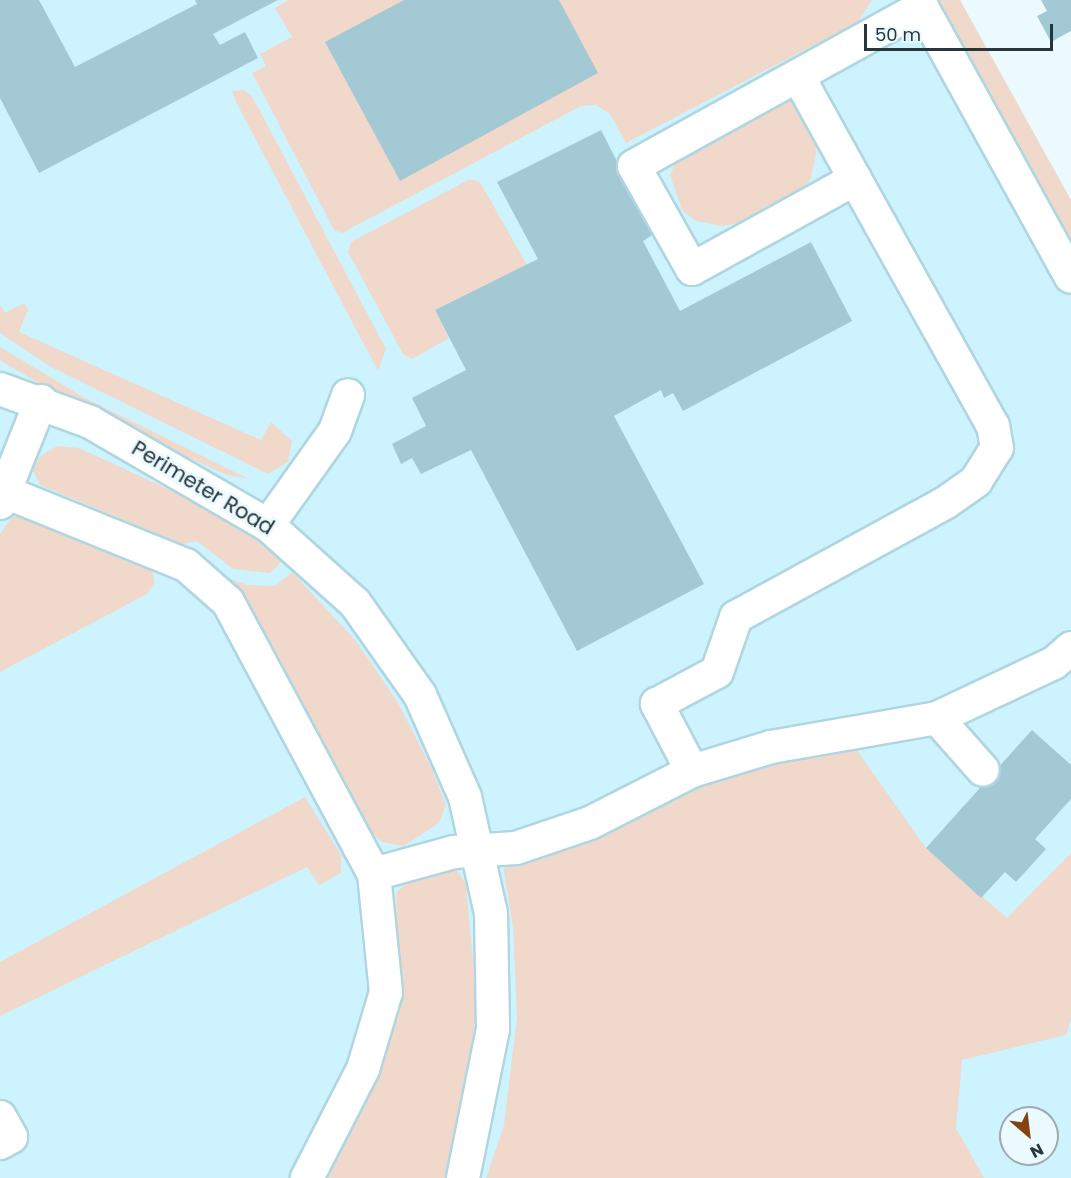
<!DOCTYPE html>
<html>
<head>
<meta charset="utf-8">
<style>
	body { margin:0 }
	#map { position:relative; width:1071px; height:1178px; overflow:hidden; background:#eafafe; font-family:Poppins,sans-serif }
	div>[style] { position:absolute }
	.built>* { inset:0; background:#cdf3ff }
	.green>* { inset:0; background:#f0d9cb }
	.building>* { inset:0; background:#a3c9d4 }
	.roads { filter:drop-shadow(2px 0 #afd6e1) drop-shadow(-2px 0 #afd6e1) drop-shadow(0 2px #afd6e1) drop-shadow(0 -2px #afd6e1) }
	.minor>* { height:32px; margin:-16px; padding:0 16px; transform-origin:16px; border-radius:16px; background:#fff }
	span { translate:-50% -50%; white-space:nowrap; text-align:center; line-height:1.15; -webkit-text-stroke:6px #eafafe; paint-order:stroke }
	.street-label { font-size:21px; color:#27363b }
	.north { position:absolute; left:999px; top:1106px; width:60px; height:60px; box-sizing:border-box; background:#eafafe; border:2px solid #9cacb0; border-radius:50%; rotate:152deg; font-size:16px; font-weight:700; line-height:24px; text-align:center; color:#27363b }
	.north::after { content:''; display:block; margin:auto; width:21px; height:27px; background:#85440e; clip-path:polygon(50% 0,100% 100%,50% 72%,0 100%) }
	.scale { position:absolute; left:864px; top:24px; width:189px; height:27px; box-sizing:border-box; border:3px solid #27363b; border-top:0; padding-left:8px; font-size:18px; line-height:21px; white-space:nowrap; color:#27363b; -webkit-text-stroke:4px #eafafe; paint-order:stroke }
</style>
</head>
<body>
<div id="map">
	<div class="built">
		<div style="clip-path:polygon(evenodd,0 0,906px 0,1071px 295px,1071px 1178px,0 1178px,0 0,1011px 1118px,1047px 1118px,1047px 1154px,1011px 1154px,1011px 1118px)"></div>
	</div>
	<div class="green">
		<div style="clip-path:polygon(288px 0,872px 0,858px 22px,626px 143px,610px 114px,596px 105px,581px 106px,342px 233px,334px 230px,252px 73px,266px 66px,260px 54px,292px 37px,275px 8px)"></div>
		<div style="clip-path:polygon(932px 0,960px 0,1071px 200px,1071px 254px)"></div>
		<div style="clip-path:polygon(243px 90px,252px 96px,386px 349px,378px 371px,237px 104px,232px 91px)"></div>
		<div style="clip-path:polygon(792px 98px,813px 115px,816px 155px,810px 180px,791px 201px,746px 222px,721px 226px,696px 221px,682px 210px,670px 175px,678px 157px,776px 101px)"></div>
		<div style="clip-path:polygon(470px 179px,480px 182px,527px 265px,435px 310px,449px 338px,412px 359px,403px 354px,348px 252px,351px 242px)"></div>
		<div style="clip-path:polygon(24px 303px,28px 310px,19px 332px,261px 440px,271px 422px,292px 441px,288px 462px,268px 474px,51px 367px,0 333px,0 304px,5px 313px)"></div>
		<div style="clip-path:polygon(0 347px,85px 398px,249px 479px,227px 475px,80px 408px,0 360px)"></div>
		<div style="clip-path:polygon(57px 446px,79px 448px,218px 512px,283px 560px,270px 573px,233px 569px,197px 541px,182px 544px,40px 485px,33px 471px,39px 457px)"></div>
		<div style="clip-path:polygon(12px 517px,26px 517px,150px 563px,155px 582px,147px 594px,0 672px,0 534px)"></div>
		<div style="clip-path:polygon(292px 572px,356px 641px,397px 701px,431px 767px,446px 805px,439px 823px,404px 846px,382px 842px,367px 828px,273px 651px,223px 576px,247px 585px,275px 586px)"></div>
		<div style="clip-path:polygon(851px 742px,926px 848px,1007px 918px,1071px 853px,1071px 1020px,1066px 1035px,962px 1060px,956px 1128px,984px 1178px,486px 1178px,504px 1125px,517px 1017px,513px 927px,503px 865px,578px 843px,696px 781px)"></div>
		<div style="clip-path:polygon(305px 797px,341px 855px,341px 873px,319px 885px,307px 867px,0 1016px,0 962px)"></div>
		<div style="clip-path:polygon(440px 866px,457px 870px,466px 885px,477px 1004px,461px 1132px,447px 1178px,326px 1178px,378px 1069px,398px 986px,396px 893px,414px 876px)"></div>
	</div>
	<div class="building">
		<div style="clip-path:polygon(0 0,39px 0,75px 67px,197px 4px,195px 0,278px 0,213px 34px,220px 45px,245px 32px,258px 58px,39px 173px,0 98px)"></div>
		<div style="clip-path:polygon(404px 0,559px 0,598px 73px,400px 181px,325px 42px)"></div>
		<div style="clip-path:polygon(1041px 0,1071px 0,1071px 31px,1051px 42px,1037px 16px,1047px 11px)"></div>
		<div style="clip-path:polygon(601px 130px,654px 234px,643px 241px,680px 311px,811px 242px,852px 321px,683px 411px,673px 393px,664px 398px,661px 390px,614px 416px,704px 584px,577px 651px,471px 450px,421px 474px,412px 458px,401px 464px,392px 444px,426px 426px,412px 398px,466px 370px,435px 310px,538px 259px,497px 182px)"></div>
		<div style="clip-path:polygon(1032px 730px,1071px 765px,1071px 799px,1035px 839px,1046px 849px,1016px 882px,1005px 872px,981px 898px,926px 848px)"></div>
	</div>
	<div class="roads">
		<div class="minor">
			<div style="left:918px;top:0;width:316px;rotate:61.1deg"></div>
			<div style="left:798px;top:76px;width:118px;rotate:61deg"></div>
			<div style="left:855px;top:179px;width:186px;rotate:151.1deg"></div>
			<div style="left:692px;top:269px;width:118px;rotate:-119.4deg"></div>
			<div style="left:634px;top:166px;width:329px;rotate:-28.9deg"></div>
			<div style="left:0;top:389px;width:96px;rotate:20.1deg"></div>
			<div style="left:90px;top:422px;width:206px;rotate:30.1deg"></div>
			<div style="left:268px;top:525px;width:117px;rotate:41.9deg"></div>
			<div style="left:355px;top:603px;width:113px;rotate:54.8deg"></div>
			<div style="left:420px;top:695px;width:111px;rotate:66.2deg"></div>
			<div style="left:465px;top:797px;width:119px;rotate:77.4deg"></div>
			<div style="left:491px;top:913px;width:116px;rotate:89deg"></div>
			<div style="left:493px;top:1029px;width:152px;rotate:101.4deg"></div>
			<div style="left:0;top:490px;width:201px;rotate:22deg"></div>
			<div style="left:186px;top:565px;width:56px;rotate:41.4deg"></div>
			<div style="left:228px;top:602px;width:309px;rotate:61.8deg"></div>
			<div style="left:374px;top:874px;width:119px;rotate:84.2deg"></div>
			<div style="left:386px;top:992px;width:80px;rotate:106.6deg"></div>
			<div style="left:363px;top:1069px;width:123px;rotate:117.2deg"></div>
			<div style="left:0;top:503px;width:110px;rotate:-68.1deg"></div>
			<div style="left:268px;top:525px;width:115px;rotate:-54.5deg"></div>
			<div style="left:335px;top:431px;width:38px;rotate:-70deg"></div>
			<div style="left:937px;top:718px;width:69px;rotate:48.5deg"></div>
			<div style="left:692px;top:771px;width:76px;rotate:-117.6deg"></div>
			<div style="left:657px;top:704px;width:68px;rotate:-28.1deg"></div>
			<div style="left:717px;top:672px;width:58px;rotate:-70.9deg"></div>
			<div style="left:736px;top:617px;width:238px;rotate:-28.6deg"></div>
			<div style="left:945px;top:503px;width:38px;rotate:-35deg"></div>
			<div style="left:976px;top:481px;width:39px;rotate:-58deg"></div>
			<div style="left:997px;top:448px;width:22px;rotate:-100deg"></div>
			<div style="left:993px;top:426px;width:283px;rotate:-119.2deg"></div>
			<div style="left:374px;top:874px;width:83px;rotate:-15.4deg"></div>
			<div style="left:454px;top:852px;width:62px;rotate:-3.7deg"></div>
			<div style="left:516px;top:848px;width:78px;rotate:-18.7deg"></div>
			<div style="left:590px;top:823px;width:114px;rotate:-27deg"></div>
			<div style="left:692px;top:771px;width:83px;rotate:-16.9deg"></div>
			<div style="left:771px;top:747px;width:169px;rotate:-9.9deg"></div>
			<div style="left:937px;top:718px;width:129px;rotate:-25.2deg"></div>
			<div style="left:1054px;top:663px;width:23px;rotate:-41deg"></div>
			<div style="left:0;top:1117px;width:23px;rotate:61deg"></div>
			<div style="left:11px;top:1137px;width:13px;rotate:151deg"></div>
		</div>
	</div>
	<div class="street-label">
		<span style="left:203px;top:488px;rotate:31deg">Perimeter Road</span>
	</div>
	<div class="north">N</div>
	<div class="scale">50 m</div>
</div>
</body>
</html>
